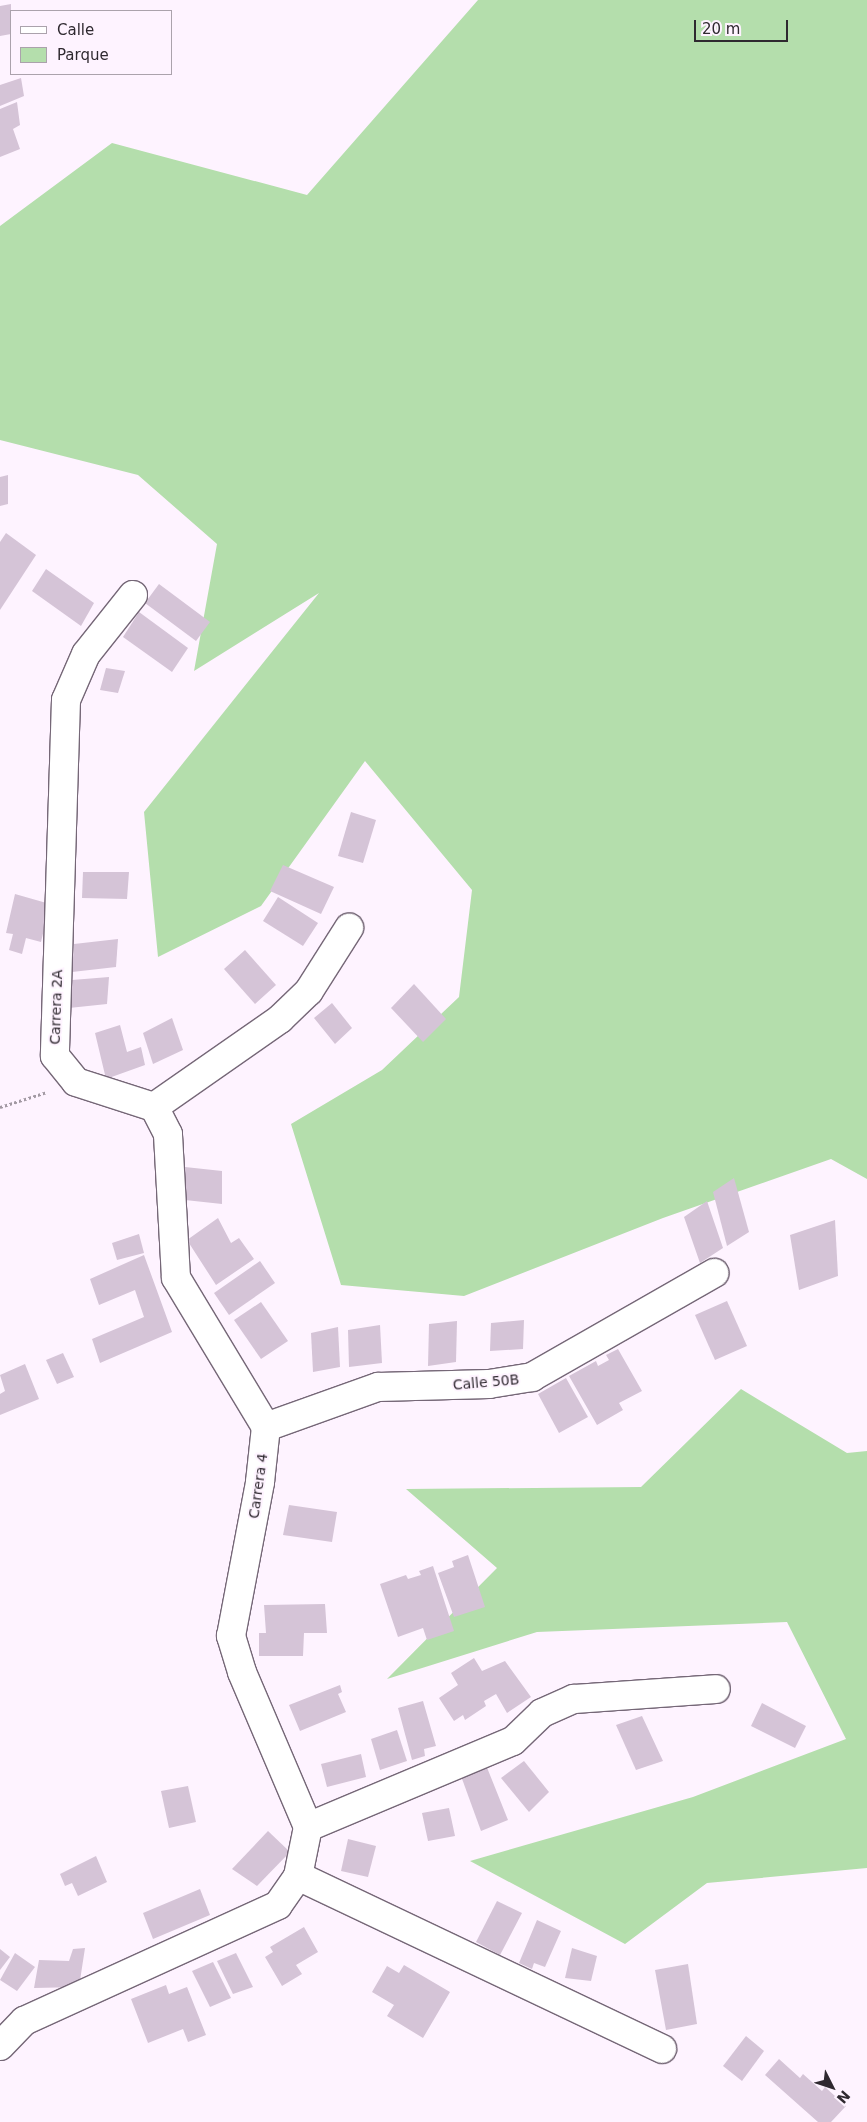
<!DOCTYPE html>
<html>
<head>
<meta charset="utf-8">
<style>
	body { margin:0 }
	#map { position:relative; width:867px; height:2122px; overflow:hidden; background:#fef3ff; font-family:"DejaVu Sans",sans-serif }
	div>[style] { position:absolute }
	.green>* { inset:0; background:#b4deac }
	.building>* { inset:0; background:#d5c4d7 }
	.path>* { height:3px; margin-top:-1.5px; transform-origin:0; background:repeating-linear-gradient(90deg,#a299a3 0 2.5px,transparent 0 5px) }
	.roads { filter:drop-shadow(1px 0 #756777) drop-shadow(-1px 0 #756777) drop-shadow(0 1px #756777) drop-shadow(0 -1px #756777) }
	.minor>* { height:28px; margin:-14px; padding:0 14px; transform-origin:14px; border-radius:14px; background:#fff }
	span { translate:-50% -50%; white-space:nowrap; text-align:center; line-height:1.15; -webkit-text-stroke:4px #fef3ff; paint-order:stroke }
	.street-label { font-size:14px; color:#2f2930 }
	.legend { position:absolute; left:10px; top:10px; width:162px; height:65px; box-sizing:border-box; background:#fef3ff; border:1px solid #aba2ac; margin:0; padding:6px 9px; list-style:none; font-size:15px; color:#2f2930 }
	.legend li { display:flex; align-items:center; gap:10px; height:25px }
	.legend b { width:25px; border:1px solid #aba2ac }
	.north { position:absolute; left:807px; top:2062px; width:50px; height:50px; -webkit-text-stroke:4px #fef3ff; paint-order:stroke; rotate:131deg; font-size:14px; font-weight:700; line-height:20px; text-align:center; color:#2f2930 }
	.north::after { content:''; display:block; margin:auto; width:18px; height:22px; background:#2f2930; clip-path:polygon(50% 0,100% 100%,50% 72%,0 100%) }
	.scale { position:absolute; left:694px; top:20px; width:94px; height:22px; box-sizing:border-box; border:2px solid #2f2930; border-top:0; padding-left:6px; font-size:15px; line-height:18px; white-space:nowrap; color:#2f2930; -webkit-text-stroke:4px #fef3ff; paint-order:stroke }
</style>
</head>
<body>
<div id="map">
	<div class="green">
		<div style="clip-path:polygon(478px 0,867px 0,867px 1179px,831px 1159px,663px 1218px,464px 1296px,341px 1285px,291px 1124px,382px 1070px,459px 997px,472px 890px,365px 761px,261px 906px,158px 957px,144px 812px,319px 593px,194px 671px,217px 544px,138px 475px,0 440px,0 226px,112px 143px,307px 195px)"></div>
		<div style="clip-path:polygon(741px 1389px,847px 1453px,867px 1451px,867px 1868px,707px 1883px,625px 1944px,470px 1861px,693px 1797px,846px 1739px,787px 1622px,537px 1632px,387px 1679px,497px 1568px,406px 1489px,641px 1487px)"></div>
	</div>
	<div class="building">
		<div style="clip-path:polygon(11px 4px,11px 34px,0 36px,0 6px)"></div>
		<div style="clip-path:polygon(21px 78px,24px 96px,0 106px,0 85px)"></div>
		<div style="clip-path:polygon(17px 102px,20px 125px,13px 129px,20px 149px,0 157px,0 109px)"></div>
		<div style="clip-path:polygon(8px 475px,8px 504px,0 506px,0 477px)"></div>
		<div style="clip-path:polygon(6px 533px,36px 555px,0 610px,0 542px)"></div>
		<div style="clip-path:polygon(46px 569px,94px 603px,81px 626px,32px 591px)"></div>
		<div style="clip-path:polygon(159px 584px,210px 622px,196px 641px,145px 603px)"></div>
		<div style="clip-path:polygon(139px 612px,188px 648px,172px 672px,123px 637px)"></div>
		<div style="clip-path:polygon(106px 668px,125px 671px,118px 693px,100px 690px)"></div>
		<div style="clip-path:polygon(351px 812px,376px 820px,363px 863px,338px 856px)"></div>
		<div style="clip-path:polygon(283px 865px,334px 887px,321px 914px,270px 891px)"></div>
		<div style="clip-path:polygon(83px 872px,129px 872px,127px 899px,82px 898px)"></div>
		<div style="clip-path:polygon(15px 894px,50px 904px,41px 942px,26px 938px,22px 954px,9px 950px,13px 934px,6px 933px)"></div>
		<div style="clip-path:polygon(278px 897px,318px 923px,303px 946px,263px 921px)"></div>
		<div style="clip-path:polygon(118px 939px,116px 967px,72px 972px,74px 944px)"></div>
		<div style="clip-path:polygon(245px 950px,276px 985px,255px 1004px,224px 969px)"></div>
		<div style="clip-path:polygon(109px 977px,107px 1004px,69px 1008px,72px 980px)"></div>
		<div style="clip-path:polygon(414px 984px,446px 1019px,423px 1042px,391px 1008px)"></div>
		<div style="clip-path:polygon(332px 1003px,352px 1028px,335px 1044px,314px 1018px)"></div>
		<div style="clip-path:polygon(172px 1018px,183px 1050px,153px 1064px,143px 1033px)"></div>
		<div style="clip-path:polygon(120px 1025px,127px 1052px,141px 1047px,145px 1065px,106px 1079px,95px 1033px)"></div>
		<div style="clip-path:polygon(185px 1167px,222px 1171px,222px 1204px,185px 1200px)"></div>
		<div style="clip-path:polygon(734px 1178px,749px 1232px,727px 1246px,713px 1192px)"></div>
		<div style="clip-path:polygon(707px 1201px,723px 1248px,700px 1263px,684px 1217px)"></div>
		<div style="clip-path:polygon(218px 1218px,231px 1243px,239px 1238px,254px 1259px,216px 1285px,187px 1240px)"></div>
		<div style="clip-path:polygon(835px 1220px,838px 1276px,799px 1290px,790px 1235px)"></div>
		<div style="clip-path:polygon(139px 1234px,144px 1253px,117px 1260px,112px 1243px)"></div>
		<div style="clip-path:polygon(144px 1255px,172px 1332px,100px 1363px,92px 1339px,144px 1317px,135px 1290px,99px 1305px,90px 1279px)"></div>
		<div style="clip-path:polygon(260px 1261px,275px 1283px,229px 1315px,214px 1293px)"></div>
		<div style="clip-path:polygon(727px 1301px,747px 1346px,715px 1360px,695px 1315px)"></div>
		<div style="clip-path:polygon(261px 1302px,288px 1341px,261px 1359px,234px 1320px)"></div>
		<div style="clip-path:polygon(524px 1320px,523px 1349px,490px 1351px,491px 1323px)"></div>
		<div style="clip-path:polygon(457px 1321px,456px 1362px,428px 1366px,429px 1324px)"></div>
		<div style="clip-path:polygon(380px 1325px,382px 1363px,349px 1367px,348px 1330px)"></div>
		<div style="clip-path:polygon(338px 1327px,340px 1367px,313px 1372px,311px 1333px)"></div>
		<div style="clip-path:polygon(618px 1349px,642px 1391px,619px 1403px,623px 1410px,597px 1425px,569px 1376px,596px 1361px,598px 1366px,609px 1360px,606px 1355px)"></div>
		<div style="clip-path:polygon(63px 1353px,74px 1377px,57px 1384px,46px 1360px)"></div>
		<div style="clip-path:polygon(25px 1364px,39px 1399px,0 1415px,0 1394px,5px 1391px,0 1375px)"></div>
		<div style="clip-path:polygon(566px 1378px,588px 1417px,559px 1433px,538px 1394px)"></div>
		<div style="clip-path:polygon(289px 1505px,337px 1512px,332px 1542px,283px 1535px)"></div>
		<div style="clip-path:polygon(468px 1555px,485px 1607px,454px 1617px,438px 1573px,454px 1567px,452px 1561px)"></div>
		<div style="clip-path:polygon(433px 1566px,454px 1631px,427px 1640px,423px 1628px,398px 1637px,380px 1584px,406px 1575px,408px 1579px,421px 1575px,419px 1571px)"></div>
		<div style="clip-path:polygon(325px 1604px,327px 1633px,304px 1633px,303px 1656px,259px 1656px,259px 1633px,266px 1633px,264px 1605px)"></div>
		<div style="clip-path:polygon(474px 1658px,482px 1671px,505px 1661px,531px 1697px,507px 1713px,496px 1694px,484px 1701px,486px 1706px,465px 1720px,463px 1715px,454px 1721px,439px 1698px,458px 1685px,451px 1673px)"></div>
		<div style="clip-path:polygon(340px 1685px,342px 1692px,338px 1694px,346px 1712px,300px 1731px,289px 1705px)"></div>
		<div style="clip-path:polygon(423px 1701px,436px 1746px,424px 1749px,425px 1756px,412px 1760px,398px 1708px)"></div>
		<div style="clip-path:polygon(762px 1703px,806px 1726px,795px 1748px,751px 1726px)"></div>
		<div style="clip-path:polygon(642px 1716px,663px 1761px,636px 1770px,616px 1725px)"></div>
		<div style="clip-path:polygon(397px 1730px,407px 1761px,380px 1770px,371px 1739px)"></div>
		<div style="clip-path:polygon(361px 1754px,366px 1777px,327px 1787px,321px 1764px)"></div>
		<div style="clip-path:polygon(524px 1761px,549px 1792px,529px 1812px,501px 1778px)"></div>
		<div style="clip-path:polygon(486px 1765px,508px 1820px,481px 1831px,461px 1776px)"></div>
		<div style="clip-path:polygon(188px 1786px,196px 1822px,169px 1828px,161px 1791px)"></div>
		<div style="clip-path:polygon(449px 1808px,455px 1836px,428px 1841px,422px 1813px)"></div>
		<div style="clip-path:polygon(268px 1831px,290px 1852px,257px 1886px,232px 1869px)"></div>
		<div style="clip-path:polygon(348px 1839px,376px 1846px,368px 1877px,341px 1871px)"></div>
		<div style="clip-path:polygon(96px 1856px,107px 1882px,78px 1896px,72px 1883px,65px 1886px,60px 1874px)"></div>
		<div style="clip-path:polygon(200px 1889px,210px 1915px,153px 1939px,143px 1913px)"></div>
		<div style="clip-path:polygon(497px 1901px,522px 1913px,500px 1955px,476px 1942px)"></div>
		<div style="clip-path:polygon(537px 1920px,561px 1931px,545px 1967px,534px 1963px,532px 1969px,519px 1963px)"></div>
		<div style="clip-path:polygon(304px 1927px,318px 1952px,296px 1965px,302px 1974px,282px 1986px,265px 1957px,273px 1952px,270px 1947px)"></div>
		<div style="clip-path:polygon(85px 1948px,79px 1987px,34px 1988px,39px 1960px,69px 1961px,73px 1949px)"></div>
		<div style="clip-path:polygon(572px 1948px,597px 1956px,591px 1981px,565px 1978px)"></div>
		<div style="clip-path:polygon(0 1949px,10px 1957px,0 1970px)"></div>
		<div style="clip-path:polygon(15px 1953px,35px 1967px,17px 1991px,0 1980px)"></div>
		<div style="clip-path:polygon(236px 1953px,253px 1987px,233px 1994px,217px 1961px)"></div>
		<div style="clip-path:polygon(213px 1962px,231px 1998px,210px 2007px,192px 1971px)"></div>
		<div style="clip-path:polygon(688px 1964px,697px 2024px,666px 2030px,655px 1970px)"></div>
		<div style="clip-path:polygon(404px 1965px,450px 1992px,423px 2038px,387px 2016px,394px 2005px,372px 1992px,387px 1966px,399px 1973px)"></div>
		<div style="clip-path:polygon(166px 1985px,169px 1994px,187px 1987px,206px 2035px,188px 2042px,183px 2029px,148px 2043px,131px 1999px)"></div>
		<div style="clip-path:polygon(746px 2036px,764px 2051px,742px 2081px,723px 2066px)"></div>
		<div style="clip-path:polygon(779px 2059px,800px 2078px,803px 2074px,822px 2091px,825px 2087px,846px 2106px,831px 2122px,818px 2122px,765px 2075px)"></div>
	</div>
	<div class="path">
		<div style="left:0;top:1107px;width:49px;rotate:-17.7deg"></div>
	</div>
	<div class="roads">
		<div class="minor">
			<div style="left:133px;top:595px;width:75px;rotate:128.5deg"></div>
			<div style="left:86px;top:654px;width:50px;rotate:113.5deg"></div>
			<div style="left:66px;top:700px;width:356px;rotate:91.8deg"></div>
			<div style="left:55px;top:1056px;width:33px;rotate:51deg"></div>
			<div style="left:76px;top:1082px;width:82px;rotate:17.8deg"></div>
			<div style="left:154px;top:1107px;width:154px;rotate:-34.9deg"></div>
			<div style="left:280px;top:1019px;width:40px;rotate:-44deg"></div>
			<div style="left:309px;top:991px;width:75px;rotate:-57.6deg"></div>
			<div style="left:266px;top:1427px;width:119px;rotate:-19.7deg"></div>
			<div style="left:378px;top:1387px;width:111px;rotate:-1.5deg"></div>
			<div style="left:489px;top:1384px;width:44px;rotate:-9.2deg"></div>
			<div style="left:532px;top:1377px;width:210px;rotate:-29.7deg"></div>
			<div style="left:308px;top:1827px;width:222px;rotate:-22.8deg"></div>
			<div style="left:513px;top:1741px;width:40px;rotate:-44deg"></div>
			<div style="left:542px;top:1713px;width:35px;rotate:-24deg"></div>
			<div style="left:574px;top:1699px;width:142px;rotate:-4deg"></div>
			<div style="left:298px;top:1876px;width:403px;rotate:25.4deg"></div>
			<div style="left:0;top:2046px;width:35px;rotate:-46deg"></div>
			<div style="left:24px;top:2021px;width:279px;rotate:-24.5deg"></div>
			<div style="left:278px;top:1905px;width:35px;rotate:-55deg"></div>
			<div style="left:298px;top:1876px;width:50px;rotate:-78.5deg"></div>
			<div style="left:308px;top:1827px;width:168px;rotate:-113.1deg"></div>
			<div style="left:242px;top:1672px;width:38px;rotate:-107deg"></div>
			<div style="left:231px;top:1636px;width:157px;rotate:-79.3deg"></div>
			<div style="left:260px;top:1482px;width:55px;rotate:-83.8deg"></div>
			<div style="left:266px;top:1427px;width:174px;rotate:-121.1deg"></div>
			<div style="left:176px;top:1278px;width:144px;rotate:-93.2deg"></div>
			<div style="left:168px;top:1134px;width:30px;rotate:-117deg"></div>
		</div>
	</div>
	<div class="street-label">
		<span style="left:56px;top:1007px;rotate:-88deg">Carrera 2A</span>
		<span style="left:486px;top:1382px;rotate:-5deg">Calle 50B</span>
		<span style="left:258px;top:1486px;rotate:-82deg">Carrera 4</span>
	</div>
	<ul class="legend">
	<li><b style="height:6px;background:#fff"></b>Calle</li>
	<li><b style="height:14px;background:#b4deac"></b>Parque</li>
	</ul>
	<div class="north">N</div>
	<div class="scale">20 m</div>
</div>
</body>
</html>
